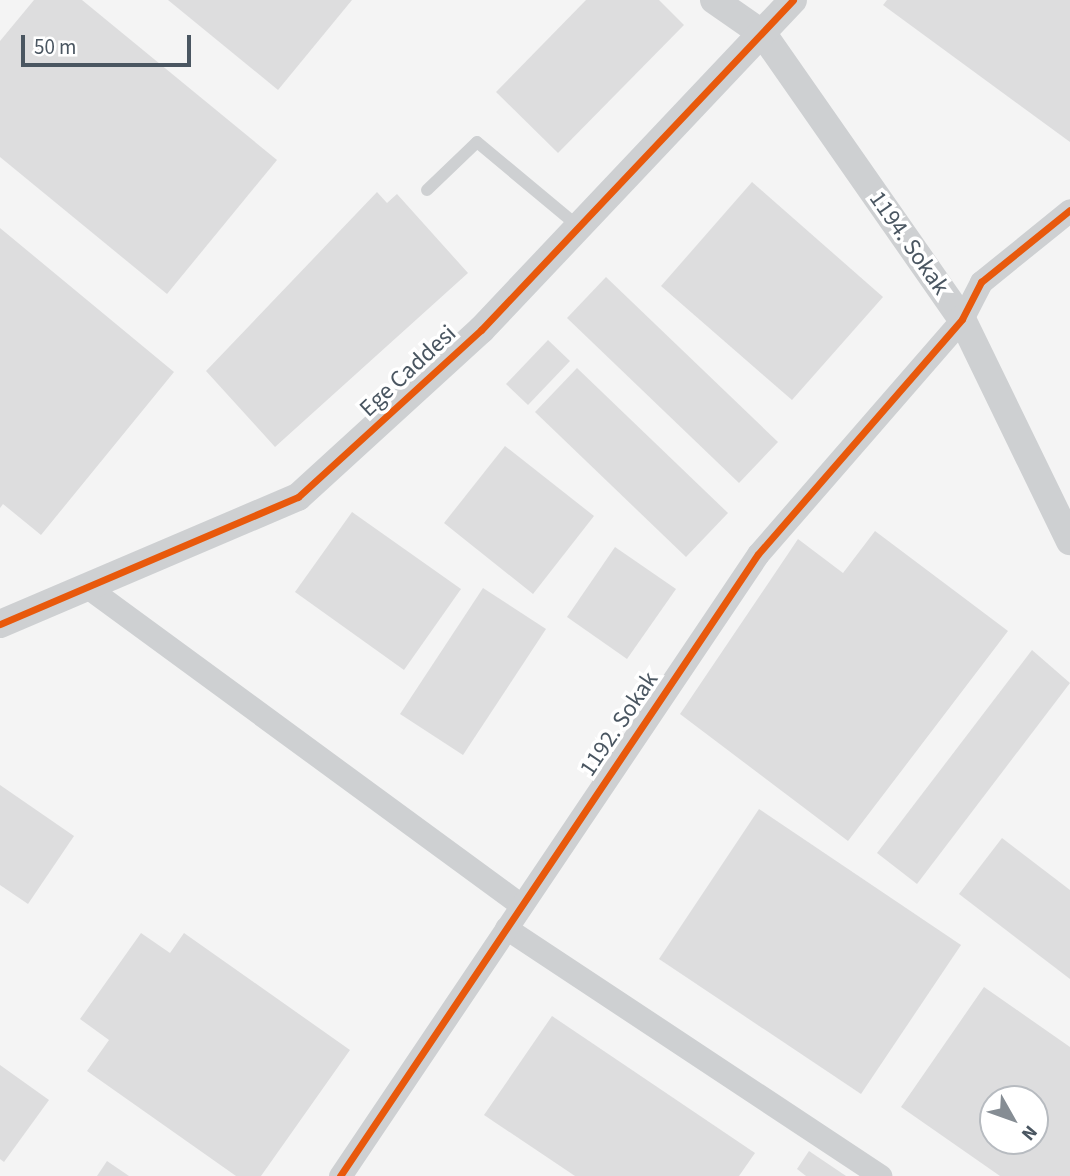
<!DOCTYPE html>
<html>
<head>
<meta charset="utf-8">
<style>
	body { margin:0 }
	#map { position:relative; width:1070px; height:1176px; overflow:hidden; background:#f4f4f4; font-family:"Source Sans 3",sans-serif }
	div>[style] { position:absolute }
	.building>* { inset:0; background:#ddddde }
	.service>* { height:12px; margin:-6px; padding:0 6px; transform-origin:6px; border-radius:6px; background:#ced0d2 }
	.minor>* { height:23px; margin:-11.5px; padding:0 11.5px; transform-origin:11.5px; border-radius:11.5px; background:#ced0d2 }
	.tertiary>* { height:28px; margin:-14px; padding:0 14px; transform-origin:14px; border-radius:14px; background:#ced0d2 }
	.cycleway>* { height:7px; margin:-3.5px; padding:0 3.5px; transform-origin:3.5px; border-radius:3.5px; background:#e8590c }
	span { translate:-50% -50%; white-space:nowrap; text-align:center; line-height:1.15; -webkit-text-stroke:7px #fff; paint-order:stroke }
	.street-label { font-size:24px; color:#4a5661 }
	.north { position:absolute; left:979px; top:1085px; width:70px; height:70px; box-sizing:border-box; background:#fff; border:2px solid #b7bbc0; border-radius:50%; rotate:130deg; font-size:19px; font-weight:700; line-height:28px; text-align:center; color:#4a5661 }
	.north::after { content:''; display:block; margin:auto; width:24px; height:32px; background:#868d94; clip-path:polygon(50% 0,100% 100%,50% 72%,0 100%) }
	.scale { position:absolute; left:21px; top:35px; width:170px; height:32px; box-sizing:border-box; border:4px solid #4a5661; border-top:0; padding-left:9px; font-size:21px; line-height:24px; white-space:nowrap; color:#4a5661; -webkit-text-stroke:5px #fff; paint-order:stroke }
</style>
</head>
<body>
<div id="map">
	<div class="building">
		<div style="clip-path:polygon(34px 0,82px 0,277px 160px,167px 294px,0 157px,0 41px)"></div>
		<div style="clip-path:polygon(168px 0,352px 0,278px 90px)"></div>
		<div style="clip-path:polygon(586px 0,659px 0,684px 25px,558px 153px,496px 92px)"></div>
		<div style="clip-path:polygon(887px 0,1070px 0,1070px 142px,883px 5px)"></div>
		<div style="clip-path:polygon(752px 182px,883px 297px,792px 400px,661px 286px)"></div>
		<div style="clip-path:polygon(377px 192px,387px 203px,397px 194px,468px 273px,275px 447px,206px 371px)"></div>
		<div style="clip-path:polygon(0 228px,174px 372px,41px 535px,3px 504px,0 508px)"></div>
		<div style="clip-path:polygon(606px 277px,778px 442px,739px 483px,567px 318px)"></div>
		<div style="clip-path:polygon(548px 340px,570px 361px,528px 405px,506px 384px)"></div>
		<div style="clip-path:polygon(577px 368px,728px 513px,686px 557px,535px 412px)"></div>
		<div style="clip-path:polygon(505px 446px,594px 516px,533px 594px,444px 523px)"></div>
		<div style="clip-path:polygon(352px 512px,461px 589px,404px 670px,295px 592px)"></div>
		<div style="clip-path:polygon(875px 531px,1008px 631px,848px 841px,680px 714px,798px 539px,843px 573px)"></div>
		<div style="clip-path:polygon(615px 547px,676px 589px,627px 659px,567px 617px)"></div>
		<div style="clip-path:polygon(483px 588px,546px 629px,463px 755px,400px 714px)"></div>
		<div style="clip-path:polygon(1032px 650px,1070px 683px,917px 884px,877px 853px)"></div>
		<div style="clip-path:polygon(0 785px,74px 836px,28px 904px,0 885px)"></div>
		<div style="clip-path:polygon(759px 809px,961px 945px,861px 1094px,659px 959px)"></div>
		<div style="clip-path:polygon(1002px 838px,1070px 890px,1070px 979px,959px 894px)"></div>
		<div style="clip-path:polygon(141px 933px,170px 953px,184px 933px,350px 1050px,261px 1176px,236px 1176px,87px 1071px,109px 1040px,80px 1019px)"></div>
		<div style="clip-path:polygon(evenodd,984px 987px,1070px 1047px,1070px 1176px,1000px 1176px,901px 1107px,984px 987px,993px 1099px,1035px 1099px,1035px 1141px,993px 1141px,993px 1099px)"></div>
		<div style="clip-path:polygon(552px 1016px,755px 1153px,739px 1176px,575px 1176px,484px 1115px)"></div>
		<div style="clip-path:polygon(0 1065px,49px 1100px,4px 1162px,0 1159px)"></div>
		<div style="clip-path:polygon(809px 1151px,846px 1176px,806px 1176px,797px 1169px)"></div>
		<div style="clip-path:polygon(107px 1161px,129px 1176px,97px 1176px)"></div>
	</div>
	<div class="service">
		<div style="left:427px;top:190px;width:69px;rotate:-43.8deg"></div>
		<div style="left:477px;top:142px;width:133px;rotate:39.8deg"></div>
	</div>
	<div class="minor">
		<div style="left:90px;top:589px;width:534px;rotate:36.25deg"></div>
		<div style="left:506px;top:928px;width:449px;rotate:33.5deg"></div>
		<div style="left:340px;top:1176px;width:749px;rotate:-56.1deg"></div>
		<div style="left:758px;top:554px;width:311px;rotate:-49deg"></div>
		<div style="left:962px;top:319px;width:42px;rotate:-62.8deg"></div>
		<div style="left:981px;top:282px;width:114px;rotate:-39deg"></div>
	</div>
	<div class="tertiary">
		<div style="left:714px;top:0;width:60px;rotate:34.8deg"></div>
		<div style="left:763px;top:34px;width:348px;rotate:55.1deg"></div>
		<div style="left:962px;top:319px;width:247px;rotate:64.1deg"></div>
		<div style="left:0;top:624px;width:324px;rotate:-23.1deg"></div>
		<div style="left:298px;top:497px;width:248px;rotate:-42.4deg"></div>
		<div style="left:481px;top:330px;width:454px;rotate:-46.6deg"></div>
	</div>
	<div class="cycleway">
		<div style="left:0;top:624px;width:324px;rotate:-23.1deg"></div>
		<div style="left:298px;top:497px;width:248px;rotate:-42.4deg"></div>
		<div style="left:481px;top:330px;width:454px;rotate:-46.6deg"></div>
		<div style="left:340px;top:1176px;width:749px;rotate:-56.1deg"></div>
		<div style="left:758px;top:554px;width:311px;rotate:-49deg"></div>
		<div style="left:962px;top:319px;width:42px;rotate:-62.8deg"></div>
		<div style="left:981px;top:282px;width:114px;rotate:-39deg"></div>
	</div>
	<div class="street-label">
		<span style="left:909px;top:243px;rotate:55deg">1194. Sokak</span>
		<span style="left:408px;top:371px;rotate:-43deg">Ege Caddesi</span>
		<span style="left:619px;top:724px;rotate:-56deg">1192. Sokak</span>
	</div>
	<div class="north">N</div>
	<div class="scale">50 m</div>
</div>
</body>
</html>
